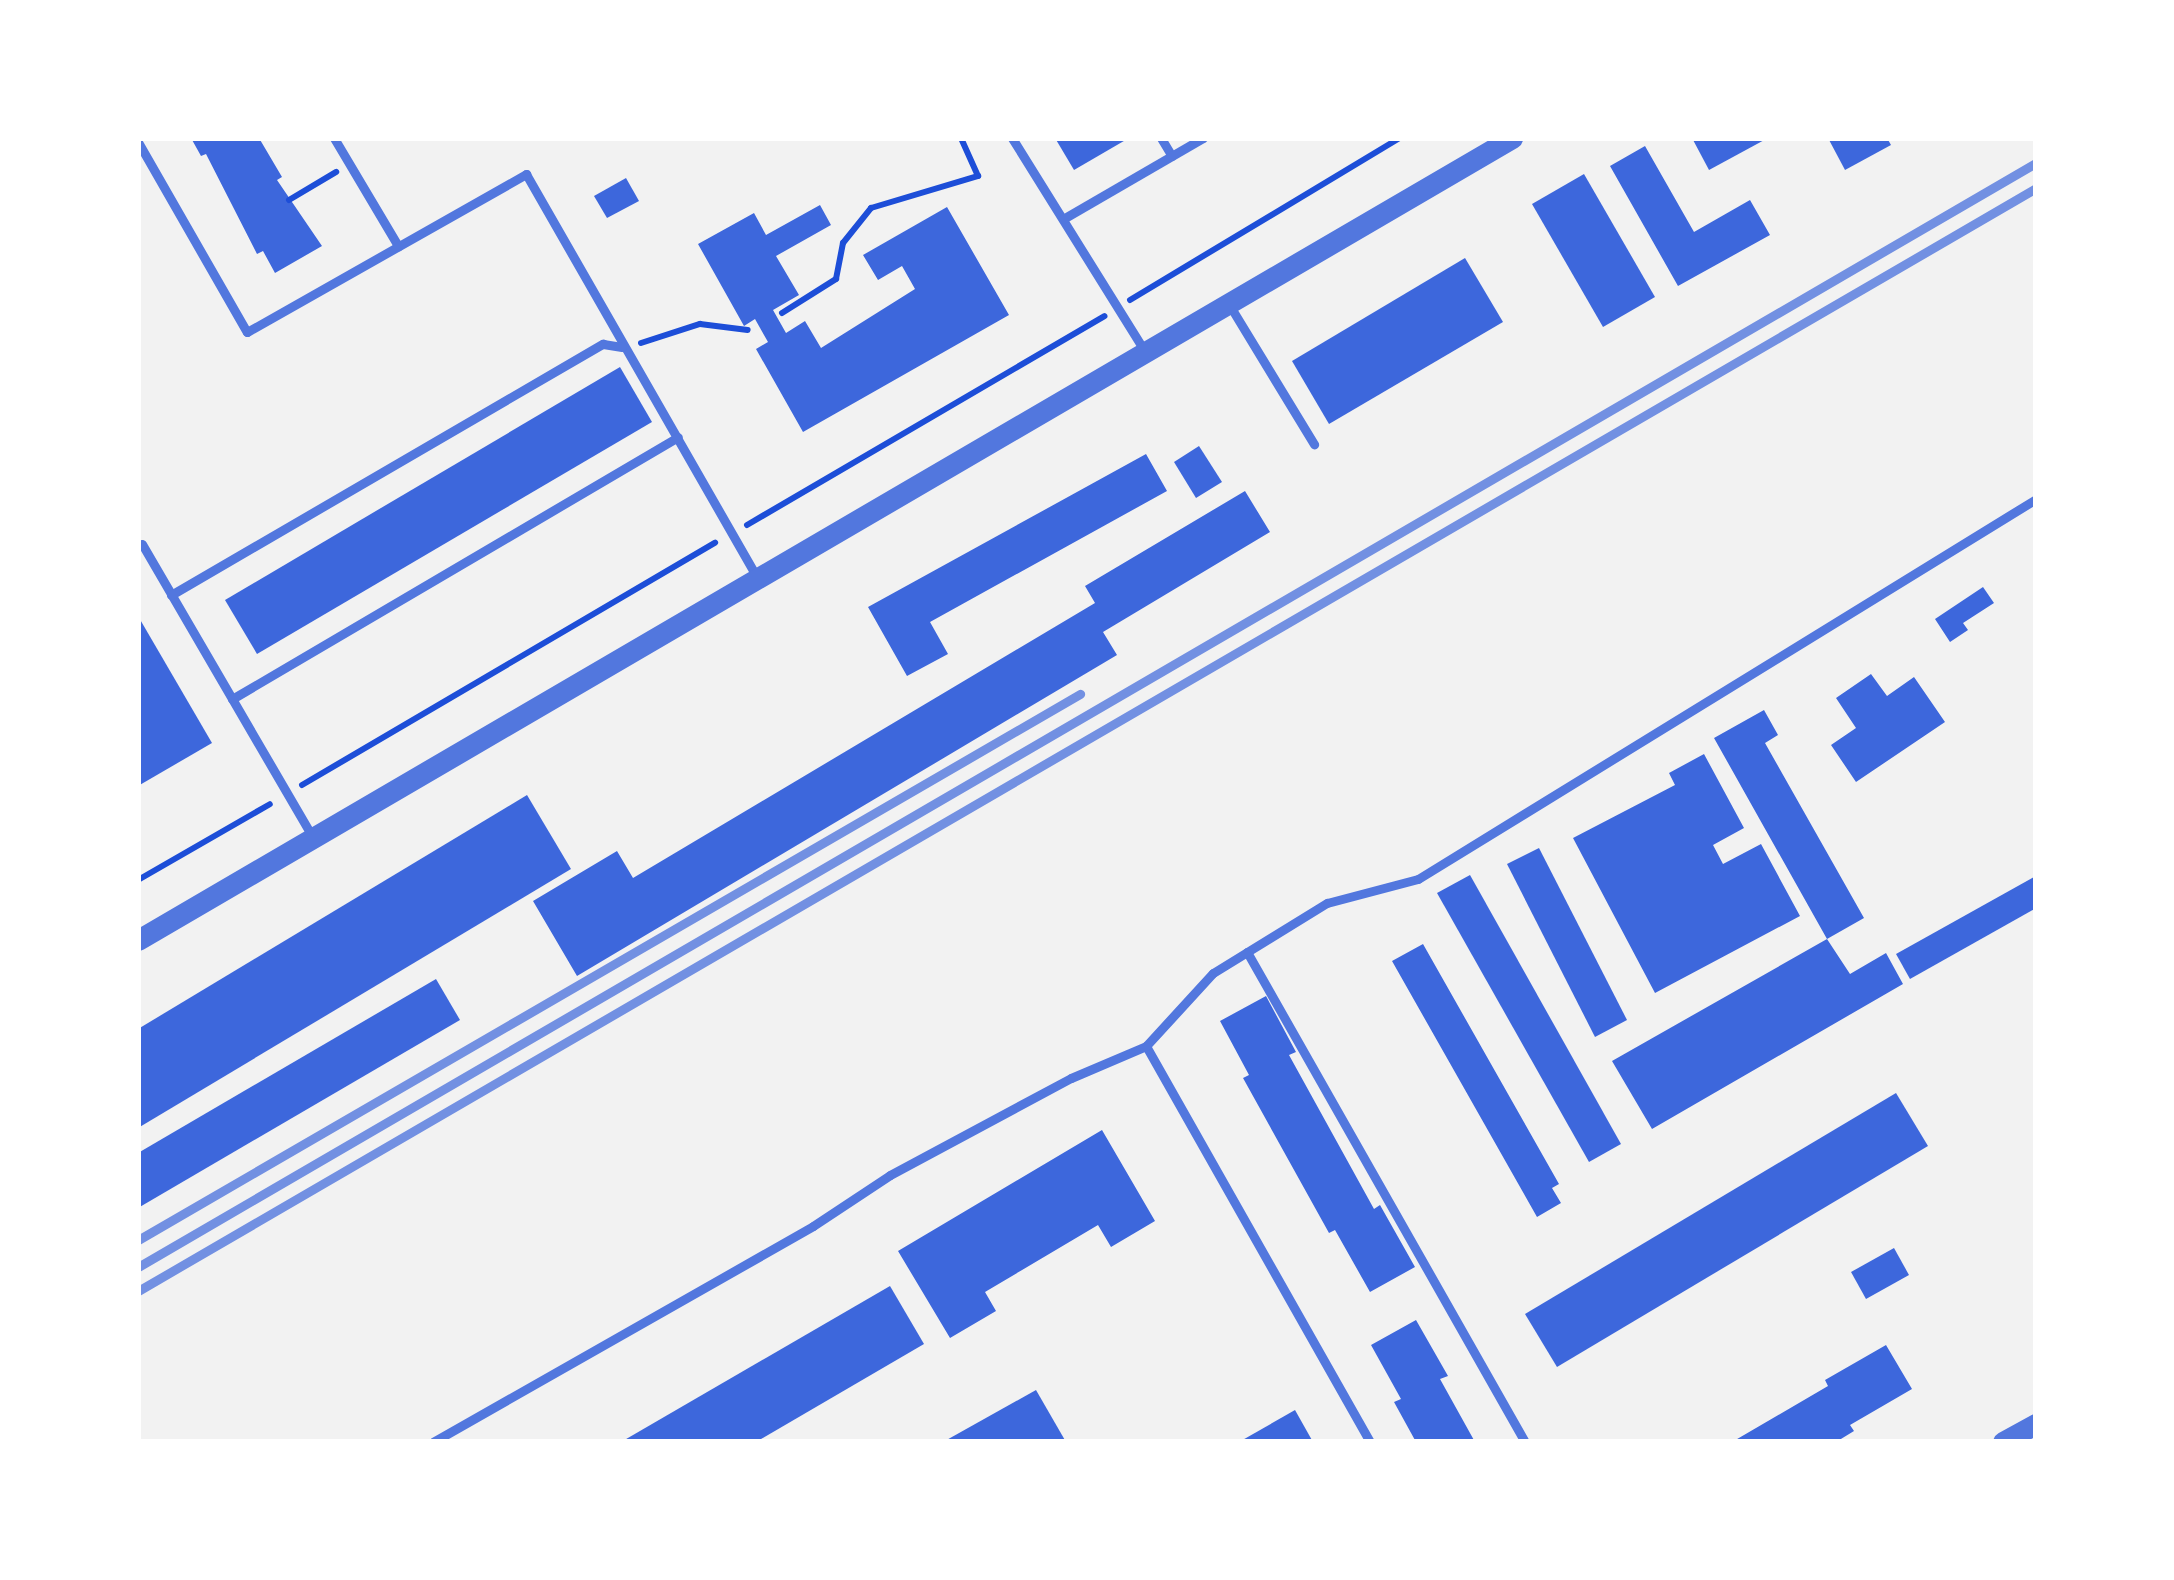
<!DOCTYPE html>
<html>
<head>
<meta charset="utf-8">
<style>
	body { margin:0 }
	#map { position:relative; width:2174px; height:1580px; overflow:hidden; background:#f2f2f2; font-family:Mulish,sans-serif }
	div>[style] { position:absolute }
	.building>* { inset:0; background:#3d67dc }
	.path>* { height:6px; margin:-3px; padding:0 3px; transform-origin:3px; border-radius:3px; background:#1d4ed8 }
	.service>* { height:9px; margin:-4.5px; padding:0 4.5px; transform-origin:4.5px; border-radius:4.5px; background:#5277de }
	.tertiary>* { height:21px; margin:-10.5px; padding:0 10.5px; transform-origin:10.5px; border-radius:10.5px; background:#5277de }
	.rail>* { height:9px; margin:-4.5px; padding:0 4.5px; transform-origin:4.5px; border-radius:4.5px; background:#7290e2 }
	span { translate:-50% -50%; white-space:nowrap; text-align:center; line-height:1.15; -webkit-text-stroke:9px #fff; paint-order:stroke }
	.frame { position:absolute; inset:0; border:141px solid #fff; pointer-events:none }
</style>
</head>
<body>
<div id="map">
	<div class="building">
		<div style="clip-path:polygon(191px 138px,259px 138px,282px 177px,277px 180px,322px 246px,275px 273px,263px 251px,257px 254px,206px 154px,201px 156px)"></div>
		<div style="clip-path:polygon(1055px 138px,1129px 138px,1074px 170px)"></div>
		<div style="clip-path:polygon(1692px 138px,1768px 138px,1709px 170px)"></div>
		<div style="clip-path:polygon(1828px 138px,1887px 138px,1891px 145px,1845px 170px)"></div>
		<div style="clip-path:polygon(1645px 146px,1694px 232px,1750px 200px,1770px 235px,1678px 286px,1610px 166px)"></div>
		<div style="clip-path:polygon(1584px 174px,1655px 297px,1603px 327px,1532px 204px)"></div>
		<div style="clip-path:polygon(626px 178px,639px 201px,607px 218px,594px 196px)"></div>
		<div style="clip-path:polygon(820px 205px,831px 225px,776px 256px,799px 295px,773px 310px,786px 333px,805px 321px,821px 348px,915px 289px,902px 266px,878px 280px,863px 255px,947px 207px,1009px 315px,803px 432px,756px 349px,768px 342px,755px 319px,744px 326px,698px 244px,754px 213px,766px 235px)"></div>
		<div style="clip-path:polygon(1465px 258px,1503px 322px,1329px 424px,1292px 361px)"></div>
		<div style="clip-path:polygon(620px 367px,652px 422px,257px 654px,225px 600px)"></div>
		<div style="clip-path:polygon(1199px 446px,1222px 482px,1196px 498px,1174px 462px)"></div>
		<div style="clip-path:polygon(1146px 454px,1167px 491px,930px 622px,948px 654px,907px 676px,868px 607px)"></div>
		<div style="clip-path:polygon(1245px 491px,1270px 532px,1103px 632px,1117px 655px,577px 976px,533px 901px,617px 851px,633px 878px,1095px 603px,1085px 586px)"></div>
		<div style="clip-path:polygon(1983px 587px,1994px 603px,1963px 623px,1968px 630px,1950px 642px,1935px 619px)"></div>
		<div style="clip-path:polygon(138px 616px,212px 743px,138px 786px)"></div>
		<div style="clip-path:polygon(1871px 674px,1887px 696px,1914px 677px,1945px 722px,1856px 782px,1831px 745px,1856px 728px,1836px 698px)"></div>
		<div style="clip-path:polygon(1764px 710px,1778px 735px,1765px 743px,1864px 918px,1827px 939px,1714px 738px)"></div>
		<div style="clip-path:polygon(1704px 754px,1744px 828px,1713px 845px,1723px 864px,1761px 844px,1800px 916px,1655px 993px,1573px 838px,1675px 785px,1669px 773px)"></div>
		<div style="clip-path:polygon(527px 795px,571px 869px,138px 1128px,138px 1029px)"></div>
		<div style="clip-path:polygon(1539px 848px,1627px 1020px,1595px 1037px,1507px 864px)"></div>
		<div style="clip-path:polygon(1470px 875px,1621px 1144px,1589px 1162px,1437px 893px)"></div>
		<div style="clip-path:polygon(2036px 876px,2036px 908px,1910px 979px,1896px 954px)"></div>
		<div style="clip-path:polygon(1827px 939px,1850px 974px,1886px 953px,1903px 984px,1652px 1129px,1612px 1061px)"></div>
		<div style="clip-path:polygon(1423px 944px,1559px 1184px,1552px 1188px,1561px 1203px,1537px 1217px,1392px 961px)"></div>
		<div style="clip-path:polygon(436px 979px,460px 1020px,138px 1208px,138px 1153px)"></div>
		<div style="clip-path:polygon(1266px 996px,1296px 1052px,1289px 1055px,1374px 1209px,1380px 1205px,1415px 1267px,1370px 1292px,1335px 1230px,1329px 1233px,1243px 1078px,1249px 1075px,1220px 1021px)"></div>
		<div style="clip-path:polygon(1896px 1093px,1928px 1146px,1557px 1367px,1525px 1314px)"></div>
		<div style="clip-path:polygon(1102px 1130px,1155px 1221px,1111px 1247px,1098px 1225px,985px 1292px,996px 1311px,950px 1338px,898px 1251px)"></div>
		<div style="clip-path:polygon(1894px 1248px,1909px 1275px,1866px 1299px,1851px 1272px)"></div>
		<div style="clip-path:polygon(890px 1286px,924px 1344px,756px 1442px,621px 1442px)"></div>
		<div style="clip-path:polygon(1416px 1320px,1448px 1376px,1440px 1379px,1475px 1442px,1416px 1442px,1394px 1402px,1401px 1399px,1371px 1345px)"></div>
		<div style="clip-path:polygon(1886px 1345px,1912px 1389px,1850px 1425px,1854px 1431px,1836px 1442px,1732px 1442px,1828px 1386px,1825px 1380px)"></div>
		<div style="clip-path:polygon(1036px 1390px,1066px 1442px,943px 1442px)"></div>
		<div style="clip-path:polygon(1295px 1410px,1313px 1442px,1239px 1442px)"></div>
	</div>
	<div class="path">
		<div style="left:289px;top:200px;width:55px;rotate:-30.8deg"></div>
		<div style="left:1130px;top:300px;width:315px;rotate:-31deg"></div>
		<div style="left:782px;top:313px;width:64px;rotate:-32.2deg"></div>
		<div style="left:836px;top:279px;width:37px;rotate:-79deg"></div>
		<div style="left:843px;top:243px;width:45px;rotate:-51.3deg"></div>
		<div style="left:871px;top:208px;width:112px;rotate:-16.7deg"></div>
		<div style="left:978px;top:176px;width:42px;rotate:-114.1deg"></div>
		<div style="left:641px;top:343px;width:62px;rotate:-17.9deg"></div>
		<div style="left:700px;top:324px;width:48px;rotate:7.1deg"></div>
		<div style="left:747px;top:525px;width:414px;rotate:-30.3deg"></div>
		<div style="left:302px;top:785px;width:479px;rotate:-30.4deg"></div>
		<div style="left:138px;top:880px;width:152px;rotate:-29.9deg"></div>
	</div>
	<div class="service">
		<div style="left:334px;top:138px;width:126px;rotate:59.3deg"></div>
		<div style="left:1012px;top:138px;width:252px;rotate:58.1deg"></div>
		<div style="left:1161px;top:138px;width:21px;rotate:59deg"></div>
		<div style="left:138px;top:142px;width:219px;rotate:60.2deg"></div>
		<div style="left:247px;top:332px;width:321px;rotate:-29.5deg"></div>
		<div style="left:526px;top:174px;width:465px;rotate:60.2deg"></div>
		<div style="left:1063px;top:219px;width:162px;rotate:-30.1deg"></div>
		<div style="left:1230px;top:306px;width:162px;rotate:58.7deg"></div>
		<div style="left:138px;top:546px;width:4px;rotate:-27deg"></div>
		<div style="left:142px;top:544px;width:340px;rotate:59.8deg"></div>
		<div style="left:171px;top:595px;width:500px;rotate:-30.2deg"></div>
		<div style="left:603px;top:344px;width:19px;rotate:9deg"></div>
		<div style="left:232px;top:699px;width:517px;rotate:-30.43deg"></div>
		<div style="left:1247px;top:952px;width:563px;rotate:60.43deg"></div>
		<div style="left:1146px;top:1046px;width:455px;rotate:60.5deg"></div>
		<div style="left:433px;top:1442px;width:437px;rotate:-29.6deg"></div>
		<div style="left:813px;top:1226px;width:92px;rotate:-33.5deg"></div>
		<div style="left:890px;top:1175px;width:205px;rotate:-28.2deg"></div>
		<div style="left:1071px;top:1078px;width:82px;rotate:-23.1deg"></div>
		<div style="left:1146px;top:1046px;width:99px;rotate:-47.5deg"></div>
		<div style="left:1213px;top:973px;width:134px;rotate:-31.6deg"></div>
		<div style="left:1327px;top:903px;width:94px;rotate:-14.8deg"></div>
		<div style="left:1418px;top:879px;width:725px;rotate:-31.59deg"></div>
	</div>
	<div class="tertiary">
		<div style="left:138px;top:940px;width:1591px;rotate:-30.27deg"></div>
		<div style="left:2003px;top:1442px;width:38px;rotate:-29deg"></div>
	</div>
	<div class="rail">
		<div style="left:138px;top:1240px;width:1089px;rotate:-30.1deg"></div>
		<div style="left:138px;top:1267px;width:2196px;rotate:-30.19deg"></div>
		<div style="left:138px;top:1291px;width:2195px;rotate:-30.16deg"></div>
	</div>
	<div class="frame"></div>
</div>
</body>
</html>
